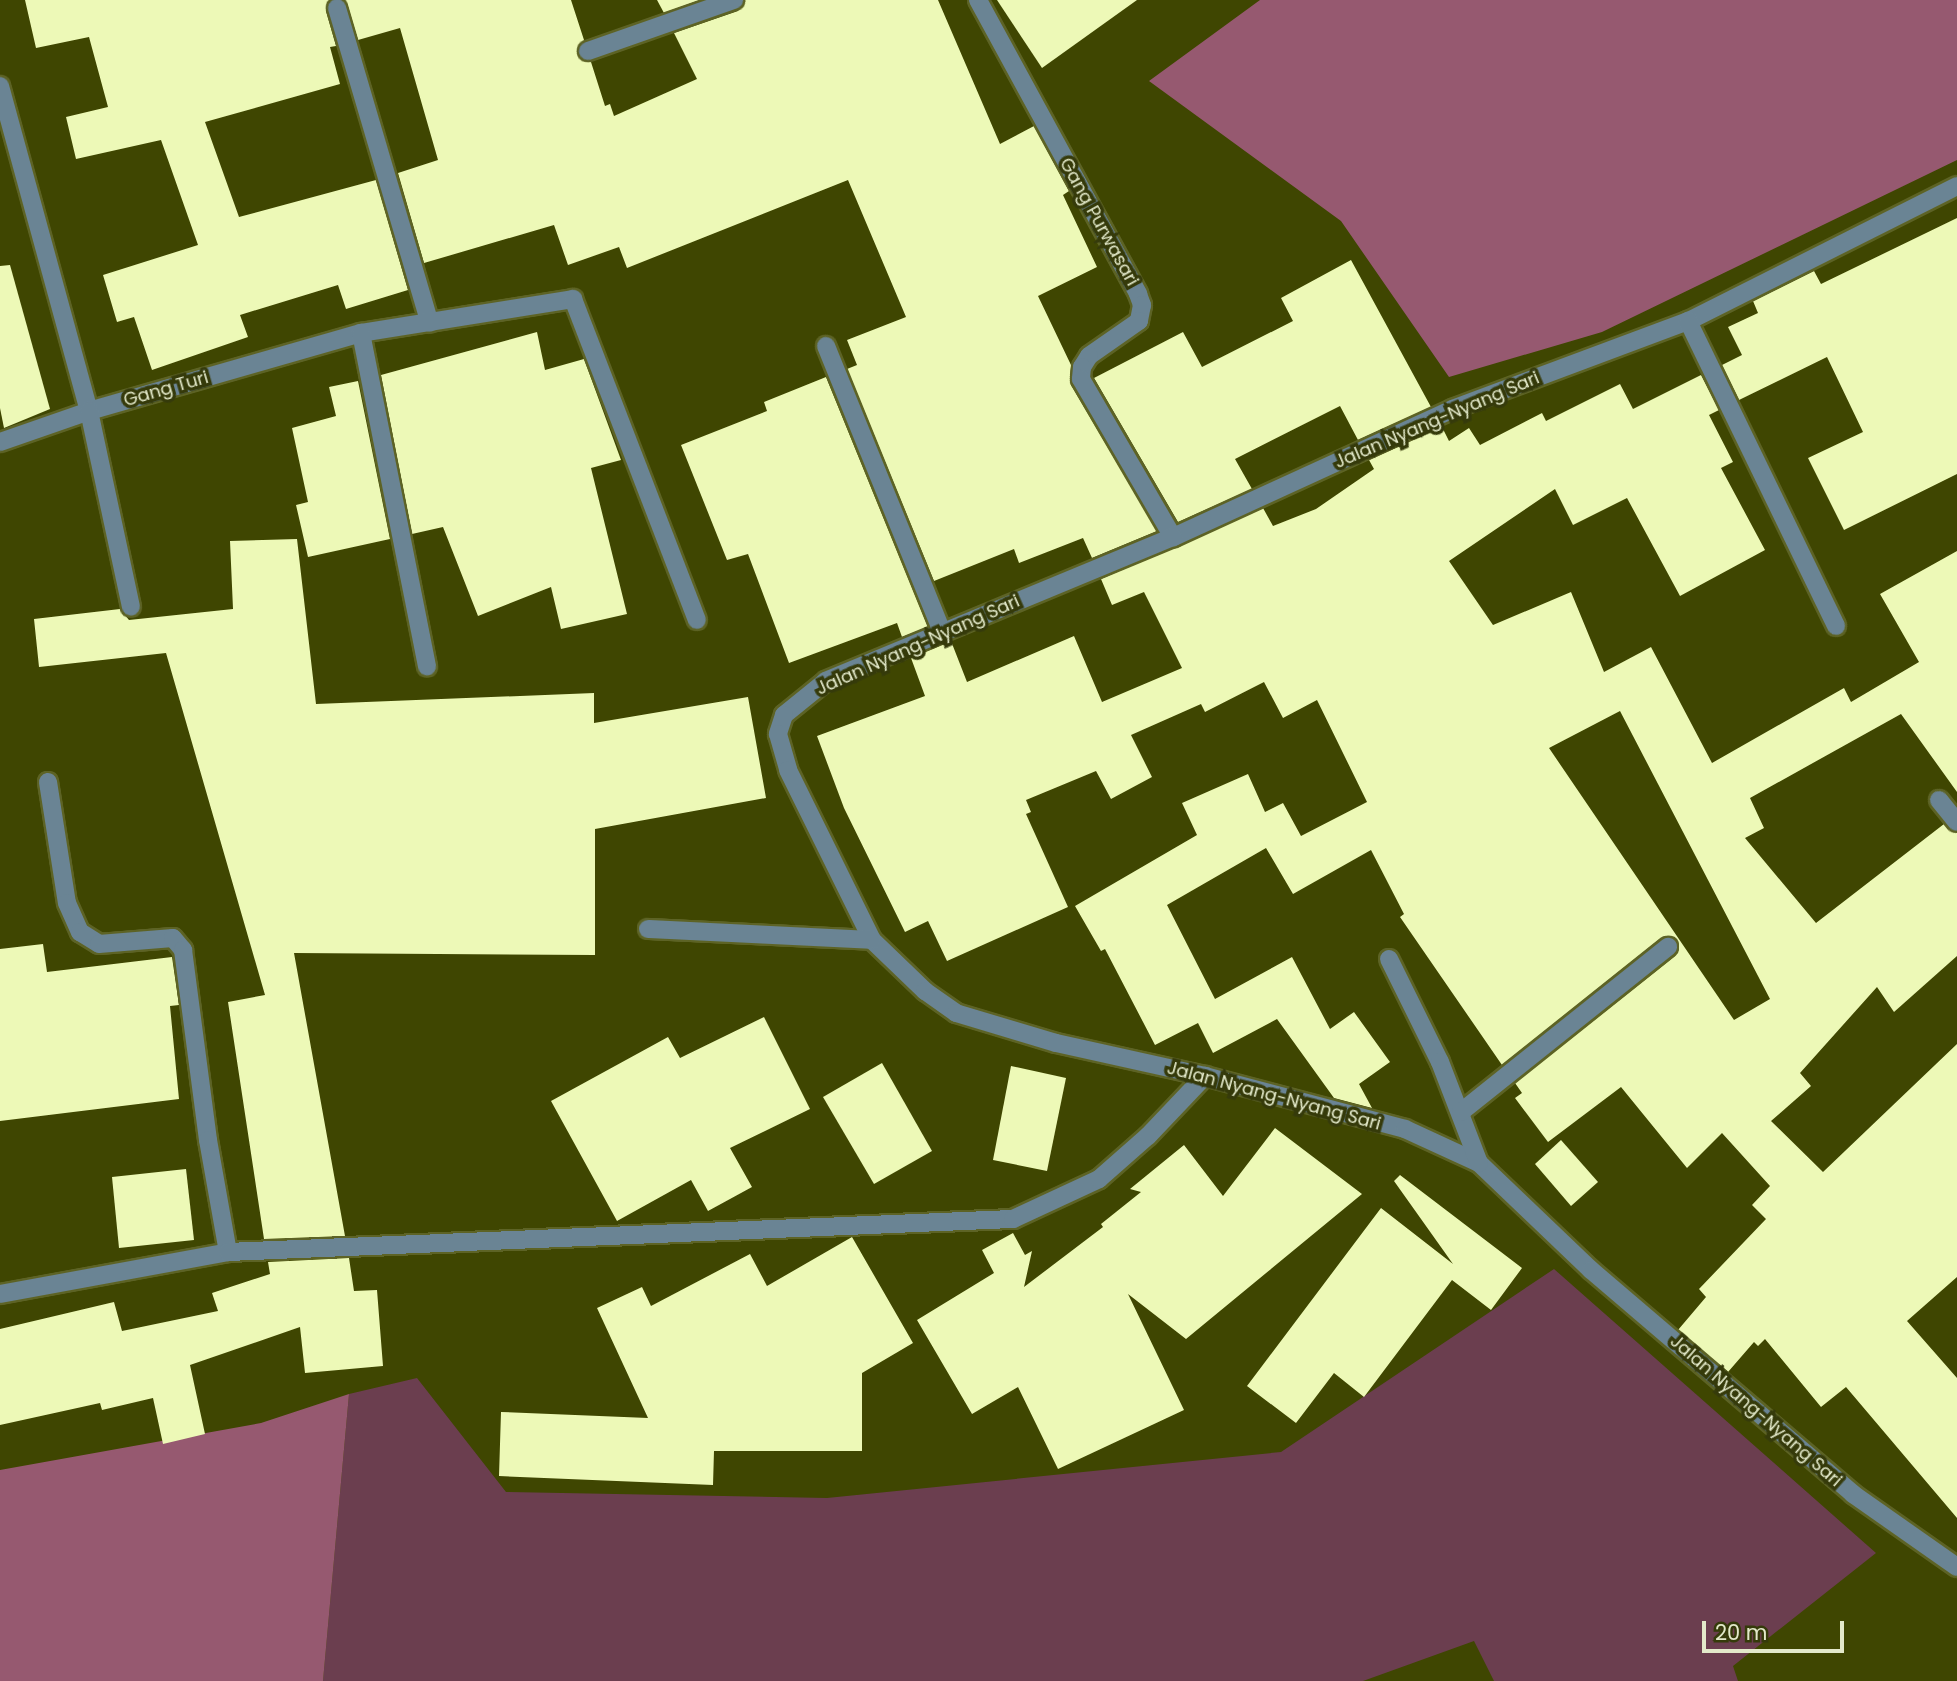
<!DOCTYPE html>
<html>
<head>
<meta charset="utf-8">
<style>
	body { margin:0 }
	#map { position:relative; width:1957px; height:1681px; overflow:hidden; background:#3f4601; font-family:Poppins,sans-serif }
	div>[style] { position:absolute }
	.green>* { inset:0; background:#6b3e4f }
	.forest>* { inset:0; background:#965970 }
	.building>* { inset:0; background:#edf9b7 }
	.roads { filter:drop-shadow(2px 0 #5d6325) drop-shadow(-2px 0 #5d6325) drop-shadow(0 2px #5d6325) drop-shadow(0 -2px #5d6325) }
	.minor>* { height:18px; margin:-9px; padding:0 9px; transform-origin:9px; border-radius:9px; background:#6a8494 }
	span { translate:-50% -50%; white-space:nowrap; text-align:center; line-height:1.15; -webkit-text-stroke:7px #353a0a; paint-order:stroke }
	.street-label { font-size:18px; color:#e3e9ca }
	.scale { position:absolute; left:1702px; top:1621px; width:142px; height:32px; box-sizing:border-box; border:4px solid #e3e9ca; border-top:0; padding-left:9px; font-size:21px; line-height:24px; white-space:nowrap; color:#e3e9ca; -webkit-text-stroke:5px #353a0a; paint-order:stroke }
</style>
</head>
<body>
<div id="map">
	<div class="green">
		<div style="clip-path:polygon(1554px 1269px,1876px 1553px,1733px 1666px,1738px 1681px,1494px 1681px,1474px 1641px,1363px 1681px,323px 1681px,349px 1394px,417px 1378px,506px 1492px,827px 1498px,1281px 1452px)"></div>
	</div>
	<div class="forest">
		<div style="clip-path:polygon(1260px 0,1957px 0,1957px 160px,1602px 332px,1449px 377px,1341px 221px,1149px 81px)"></div>
		<div style="clip-path:polygon(349px 1394px,323px 1681px,0 1681px,0 1470px,261px 1423px)"></div>
	</div>
	<div class="building">
		<div style="clip-path:polygon(25px 0,329px 0,326px 11px,336px 46px,330px 47px,340px 84px,205px 122px,239px 217px,376px 180px,408px 290px,346px 309px,338px 285px,240px 315px,248px 337px,152px 370px,134px 317px,117px 322px,103px 275px,198px 245px,161px 140px,76px 159px,66px 117px,108px 107px,89px 37px,36px 48px)"></div>
		<div style="clip-path:polygon(345px 0,571px 0,584px 40px,578px 55px,591px 62px,605px 106px,610px 104px,614px 116px,697px 79px,674px 33px,738px 11px,745px 0,938px 0,1000px 144px,1034px 126px,1069px 191px,1063px 195px,1097px 267px,1038px 296px,1071px 365px,1071px 385px,1157px 531px,1092px 558px,1083px 538px,1019px 563px,1014px 549px,934px 581px,847px 369px,857px 365px,847px 340px,906px 317px,848px 180px,627px 268px,619px 247px,568px 265px,554px 225px,424px 263px,398px 173px,438px 160px,400px 28px,358px 40px)"></div>
		<div style="clip-path:polygon(657px 0,700px 0,664px 13px)"></div>
		<div style="clip-path:polygon(997px 0,1137px 0,1042px 68px)"></div>
		<div style="clip-path:polygon(1957px 218px,1957px 474px,1844px 530px,1808px 458px,1863px 432px,1827px 357px,1739px 400px,1722px 365px,1742px 355px,1728px 327px,1758px 313px,1753px 301px,1814px 271px,1821px 284px)"></div>
		<div style="clip-path:polygon(1351px 260px,1431px 407px,1358px 440px,1340px 406px,1235px 459px,1252px 489px,1178px 522px,1094px 378px,1183px 332px,1202px 367px,1293px 321px,1281px 298px)"></div>
		<div style="clip-path:polygon(10px 265px,50px 409px,4px 428px,0 408px,0 266px)"></div>
		<div style="clip-path:polygon(537px 332px,545px 370px,584px 359px,621px 460px,591px 468px,627px 614px,561px 629px,551px 587px,478px 616px,443px 527px,412px 534px,381px 375px)"></div>
		<div style="clip-path:polygon(evenodd,1701px 375px,1719px 410px,1709px 415px,1733px 462px,1721px 468px,1765px 550px,1680px 596px,1627px 498px,1573px 525px,1555px 489px,1449px 561px,1493px 625px,1571px 592px,1604px 672px,1651px 647px,1712px 763px,1844px 688px,1851px 702px,1919px 662px,1880px 594px,1957px 551px,1957px 792px,1901px 714px,1750px 798px,1764px 828px,1745px 838px,1816px 923px,1944px 824px,1957px 833px,1957px 956px,1894px 1012px,1877px 987px,1800px 1073px,1811px 1086px,1771px 1121px,1823px 1172px,1957px 1044px,1957px 1277px,1907px 1321px,1957px 1378px,1957px 1518px,1846px 1387px,1821px 1407px,1765px 1339px,1758px 1346px,1754px 1342px,1728px 1372px,1678px 1330px,1706px 1297px,1699px 1289px,1766px 1219px,1752px 1205px,1770px 1186px,1722px 1133px,1687px 1168px,1621px 1087px,1548px 1142px,1515px 1098px,1522px 1093px,1515px 1083px,1675px 956px,1679px 946px,1673px 937px,1661px 938px,1502px 1065px,1400px 917px,1404px 914px,1371px 850px,1293px 894px,1266px 848px,1167px 905px,1215px 999px,1292px 957px,1330px 1029px,1354px 1012px,1390px 1062px,1359px 1084px,1372px 1108px,1334px 1098px,1277px 1019px,1213px 1053px,1198px 1023px,1155px 1045px,1105px 949px,1101px 951px,1075px 906px,1197px 835px,1182px 803px,1248px 774px,1265px 812px,1283px 803px,1301px 836px,1367px 802px,1317px 700px,1283px 718px,1264px 682px,1205px 712px,1201px 704px,1131px 735px,1152px 777px,1111px 799px,1096px 771px,1026px 800px,1031px 812px,1026px 814px,1068px 907px,947px 961px,928px 921px,905px 932px,844px 808px,817px 736px,925px 696px,911px 658px,951px 641px,967px 682px,1074px 636px,1102px 702px,1182px 668px,1144px 592px,1112px 605px,1101px 579px,1263px 508px,1273px 526px,1316px 509px,1374px 469px,1369px 460px,1442px 427px,1449px 441px,1469px 428px,1480px 445px,1542px 413px,1546px 421px,1620px 384px,1633px 409px,1701px 375px,1620px 711px,1770px 999px,1734px 1020px,1549px 748px,1620px 711px)"></div>
		<div style="clip-path:polygon(826px 377px,928px 627px,902px 637px,897px 623px,789px 663px,748px 554px,727px 560px,681px 445px,767px 411px,764px 402px)"></div>
		<div style="clip-path:polygon(358px 381px,390px 539px,308px 557px,296px 505px,308px 502px,292px 428px,336px 416px,329px 387px)"></div>
		<div style="clip-path:polygon(297px 539px,316px 704px,594px 693px,594px 723px,748px 697px,766px 798px,595px 829px,595px 955px,294px 953px,345px 1236px,264px 1239px,228px 1002px,265px 995px,166px 653px,39px 667px,34px 619px,120px 609px,129px 620px,233px 609px,230px 541px)"></div>
		<div style="clip-path:polygon(43px 944px,47px 972px,172px 957px,179px 1005px,170px 1006px,179px 1099px,0 1121px,0 949px)"></div>
		<div style="clip-path:polygon(764px 1017px,810px 1109px,730px 1148px,752px 1187px,708px 1211px,691px 1180px,617px 1221px,551px 1101px,668px 1037px,680px 1058px)"></div>
		<div style="clip-path:polygon(882px 1063px,932px 1151px,874px 1184px,823px 1097px)"></div>
		<div style="clip-path:polygon(1011px 1066px,1066px 1078px,1047px 1171px,993px 1160px)"></div>
		<div style="clip-path:polygon(1275px 1128px,1362px 1194px,1186px 1339px,1128px 1294px,1184px 1410px,1058px 1469px,1018px 1387px,972px 1414px,917px 1320px,994px 1273px,982px 1250px,1013px 1233px,1025px 1255px,1032px 1251px,1024px 1287px,1103px 1227px,1101px 1224px,1141px 1192px,1130px 1189px,1184px 1145px,1223px 1196px)"></div>
		<div style="clip-path:polygon(1561px 1140px,1598px 1182px,1571px 1206px,1535px 1164px)"></div>
		<div style="clip-path:polygon(186px 1169px,194px 1240px,119px 1248px,112px 1177px)"></div>
		<div style="clip-path:polygon(1400px 1175px,1522px 1268px,1491px 1310px,1452px 1280px,1364px 1397px,1334px 1373px,1296px 1423px,1247px 1386px,1381px 1208px,1453px 1264px,1394px 1181px)"></div>
		<div style="clip-path:polygon(852px 1237px,913px 1343px,862px 1373px,862px 1451px,714px 1451px,713px 1485px,499px 1476px,501px 1412px,648px 1418px,597px 1308px,642px 1287px,651px 1306px,750px 1254px,767px 1286px)"></div>
		<div style="clip-path:polygon(349px 1258px,354px 1291px,377px 1290px,383px 1366px,305px 1373px,300px 1327px,190px 1365px,205px 1434px,163px 1444px,153px 1398px,102px 1410px,100px 1403px,0 1425px,0 1329px,114px 1302px,122px 1331px,218px 1311px,212px 1293px,270px 1274px,268px 1262px)"></div>
	</div>
	<div class="roads">
		<div class="minor">
			<div style="left:978px;top:0;width:335px;rotate:61.4deg"></div>
			<div style="left:1138px;top:294px;width:12px;rotate:70deg"></div>
			<div style="left:1142px;top:305px;width:16px;rotate:101deg"></div>
			<div style="left:1139px;top:321px;width:61px;rotate:145deg"></div>
			<div style="left:1089px;top:356px;width:13px;rotate:122deg"></div>
			<div style="left:1082px;top:367px;width:12px;rotate:95deg"></div>
			<div style="left:1081px;top:379px;width:183px;rotate:59.8deg"></div>
			<div style="left:337px;top:8px;width:328px;rotate:73.6deg"></div>
			<div style="left:588px;top:51px;width:155px;rotate:-19.3deg"></div>
			<div style="left:0;top:86px;width:337px;rotate:74.7deg"></div>
			<div style="left:89px;top:411px;width:283px;rotate:-16deg"></div>
			<div style="left:361px;top:333px;width:215px;rotate:-9.1deg"></div>
			<div style="left:573px;top:299px;width:344px;rotate:68.9deg"></div>
			<div style="left:1957px;top:186px;width:301px;rotate:153.3deg"></div>
			<div style="left:1688px;top:321px;width:251px;rotate:159.5deg"></div>
			<div style="left:1453px;top:409px;width:308px;rotate:155.4deg"></div>
			<div style="left:1173px;top:537px;width:376px;rotate:157.5deg"></div>
			<div style="left:826px;top:681px;width:54px;rotate:141deg"></div>
			<div style="left:784px;top:715px;width:20px;rotate:108deg"></div>
			<div style="left:778px;top:734px;width:37px;rotate:74deg"></div>
			<div style="left:788px;top:770px;width:190px;rotate:63.7deg"></div>
			<div style="left:872px;top:940px;width:74px;rotate:43.9deg"></div>
			<div style="left:925px;top:991px;width:38px;rotate:35deg"></div>
			<div style="left:956px;top:1013px;width:104px;rotate:16.7deg"></div>
			<div style="left:1056px;top:1043px;width:153px;rotate:12.5deg"></div>
			<div style="left:1205px;top:1076px;width:207px;rotate:14.8deg"></div>
			<div style="left:1405px;top:1129px;width:81px;rotate:24.7deg"></div>
			<div style="left:1479px;top:1163px;width:155px;rotate:43.7deg"></div>
			<div style="left:1591px;top:1270px;width:345px;rotate:40.5deg"></div>
			<div style="left:1853px;top:1494px;width:127px;rotate:35.1deg"></div>
			<div style="left:1688px;top:321px;width:339px;rotate:64.1deg"></div>
			<div style="left:361px;top:333px;width:340px;rotate:78.8deg"></div>
			<div style="left:826px;top:346px;width:309px;rotate:67.9deg"></div>
			<div style="left:0;top:442px;width:94px;rotate:-19.2deg"></div>
			<div style="left:89px;top:411px;width:200px;rotate:77.9deg"></div>
			<div style="left:48px;top:782px;width:122px;rotate:81.1deg"></div>
			<div style="left:67px;top:903px;width:32px;rotate:66deg"></div>
			<div style="left:80px;top:932px;width:22px;rotate:32deg"></div>
			<div style="left:99px;top:944px;width:74px;rotate:-4.6deg"></div>
			<div style="left:173px;top:938px;width:16px;rotate:50deg"></div>
			<div style="left:183px;top:950px;width:192px;rotate:82.5deg"></div>
			<div style="left:208px;top:1140px;width:114px;rotate:79.9deg"></div>
			<div style="left:1939px;top:800px;width:28px;rotate:51deg"></div>
			<div style="left:648px;top:929px;width:224px;rotate:2.8deg"></div>
			<div style="left:1389px;top:959px;width:115px;rotate:63.7deg"></div>
			<div style="left:1440px;top:1062px;width:108px;rotate:68.9deg"></div>
			<div style="left:1461px;top:1112px;width:265px;rotate:-38.6deg"></div>
			<div style="left:0;top:1294px;width:232px;rotate:-10.4deg"></div>
			<div style="left:228px;top:1252px;width:786px;rotate:-2.41deg"></div>
			<div style="left:1013px;top:1219px;width:95px;rotate:-24.9deg"></div>
			<div style="left:1099px;top:1179px;width:65px;rotate:-41.3deg"></div>
			<div style="left:1148px;top:1136px;width:83px;rotate:-46.5deg"></div>
		</div>
	</div>
	<div class="street-label">
		<span style="left:1099px;top:222px;rotate:61deg">Gang Purwasari</span>
		<span style="left:166px;top:389px;rotate:-16deg">Gang Turi</span>
		<span style="left:1437px;top:420px;rotate:-23deg">Jalan Nyang-Nyang Sari</span>
		<span style="left:918px;top:645px;rotate:-24deg">Jalan Nyang-Nyang Sari</span>
		<span style="left:1274px;top:1096px;rotate:15deg">Jalan Nyang-Nyang Sari</span>
		<span style="left:1756px;top:1411px;rotate:41deg">Jalan Nyang-Nyang Sari</span>
	</div>
	<div class="scale">20 m</div>
</div>
</body>
</html>
